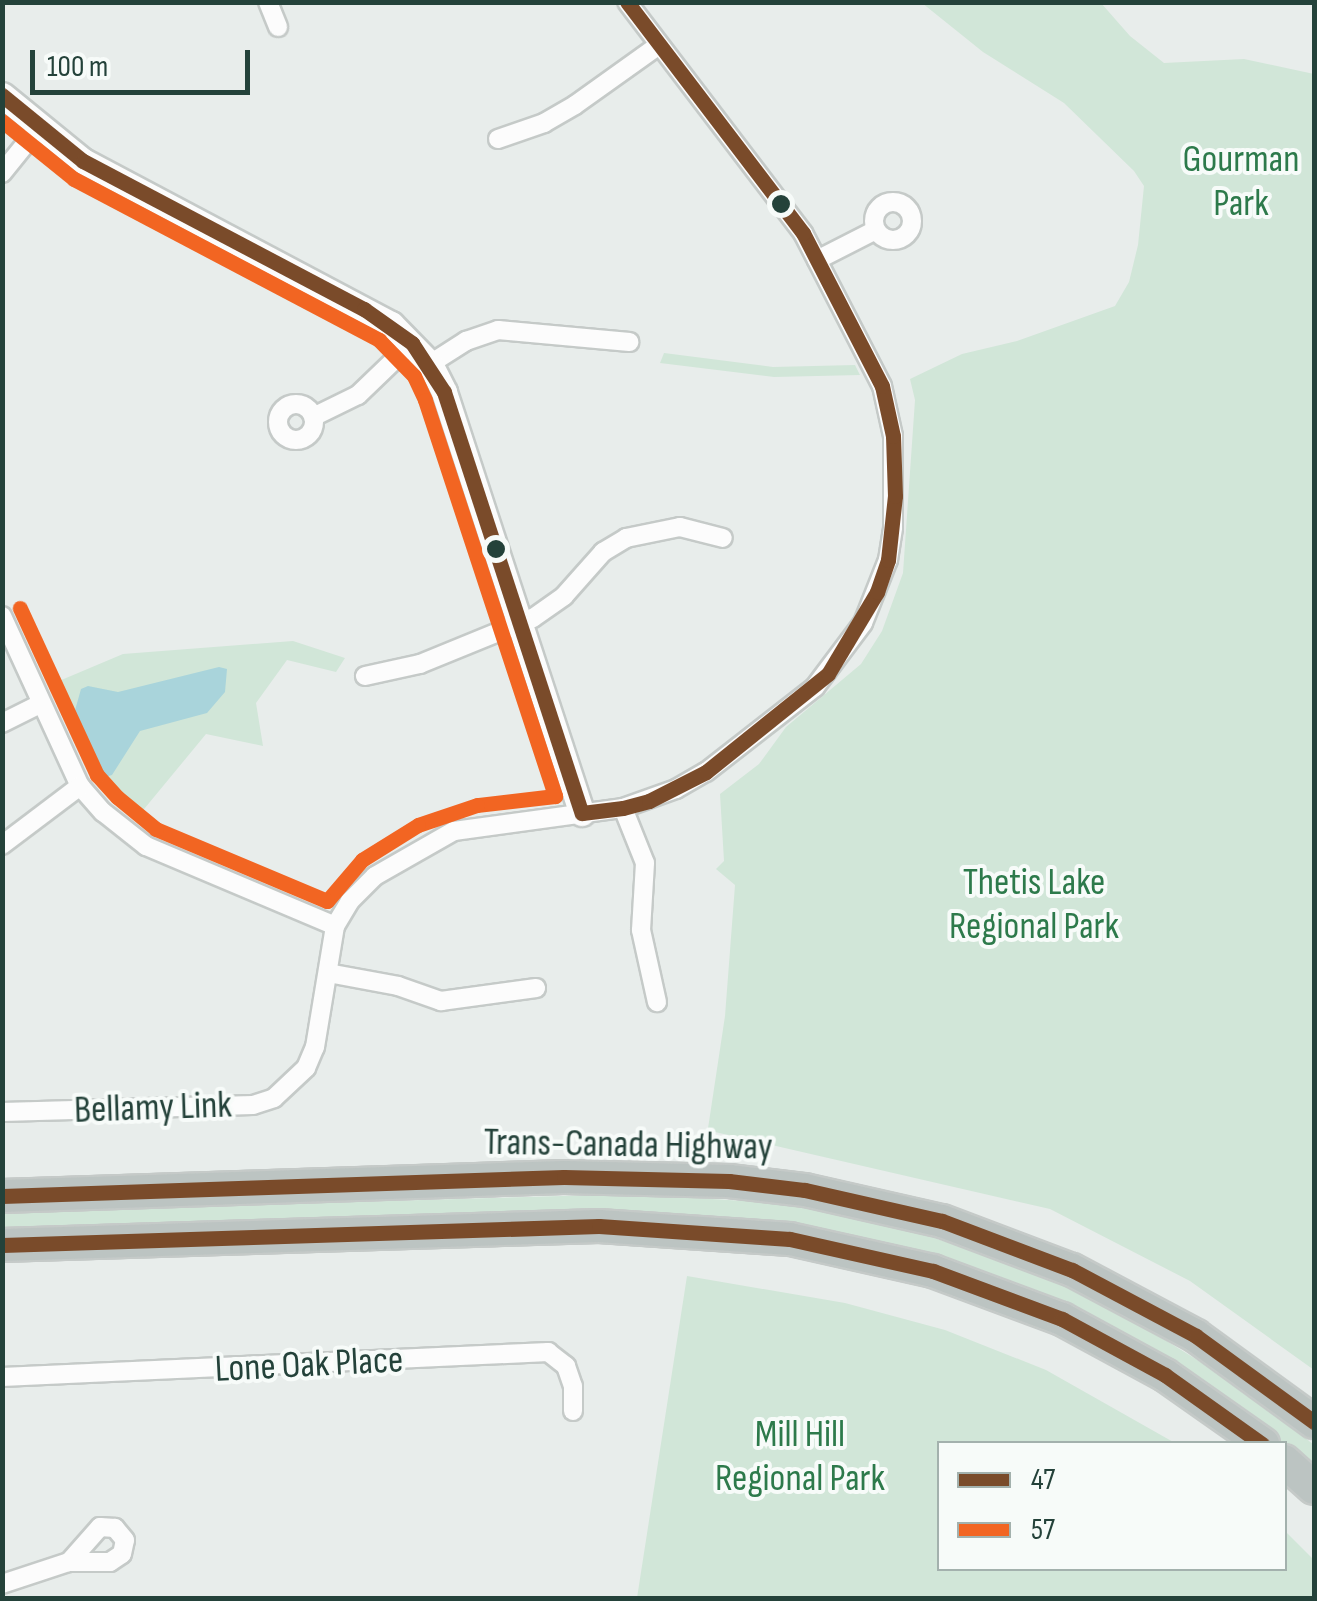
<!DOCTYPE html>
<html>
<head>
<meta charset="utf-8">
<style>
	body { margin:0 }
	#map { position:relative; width:1317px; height:1601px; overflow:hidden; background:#e8edeb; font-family:"Sofia Sans Condensed",sans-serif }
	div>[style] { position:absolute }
	.green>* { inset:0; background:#d1e6d8 }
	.water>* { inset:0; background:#a9d4db }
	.roads { filter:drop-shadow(2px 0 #c5cac8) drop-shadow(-2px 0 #c5cac8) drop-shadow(0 2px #c5cac8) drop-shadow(0 -2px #c5cac8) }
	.street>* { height:18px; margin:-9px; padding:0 9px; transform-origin:9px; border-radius:9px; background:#fcfcfc }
	.street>.ring { margin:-9px; padding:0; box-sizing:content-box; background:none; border:18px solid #fcfcfc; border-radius:50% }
	.secondary>* { height:25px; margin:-12.5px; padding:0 12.5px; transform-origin:12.5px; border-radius:12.5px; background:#fcfcfc }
	.highway>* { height:32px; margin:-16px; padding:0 16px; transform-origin:16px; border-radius:16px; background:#bcc4c2 }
	.bus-1>* { height:15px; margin:-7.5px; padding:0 7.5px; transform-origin:7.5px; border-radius:7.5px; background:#7a4b2a }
	.bus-2>* { height:15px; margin:-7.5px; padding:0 7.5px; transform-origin:7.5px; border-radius:7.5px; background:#f26522 }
	.dots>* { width:28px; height:28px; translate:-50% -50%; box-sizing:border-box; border:5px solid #f7fbf9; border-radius:50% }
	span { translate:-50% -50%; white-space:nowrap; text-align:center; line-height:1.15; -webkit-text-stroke:8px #f7fbf9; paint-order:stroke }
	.park-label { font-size:38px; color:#2d7a4b }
	.street-label { font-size:38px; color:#24423a }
	.frame { position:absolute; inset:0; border:5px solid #24423a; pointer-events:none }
	.legend { position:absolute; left:937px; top:1441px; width:350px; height:130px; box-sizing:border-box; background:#f7fbf9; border:2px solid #a3b1ad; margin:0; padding:12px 18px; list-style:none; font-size:30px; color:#24423a }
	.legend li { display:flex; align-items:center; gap:20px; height:50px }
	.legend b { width:50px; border:2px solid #a3b1ad }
	.scale { position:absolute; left:30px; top:50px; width:220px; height:45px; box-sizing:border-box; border:5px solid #24423a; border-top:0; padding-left:12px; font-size:30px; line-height:35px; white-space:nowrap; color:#24423a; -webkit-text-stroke:8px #f7fbf9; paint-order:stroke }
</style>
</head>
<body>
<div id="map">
	<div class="green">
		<div style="clip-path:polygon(922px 3px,1101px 3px,1130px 36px,1164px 63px,1244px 59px,1314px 74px,1314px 1370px,1190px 1281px,1050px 1209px,715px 1132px,707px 1135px,725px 1016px,735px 885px,716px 869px,724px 861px,720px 794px,759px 764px,786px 727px,861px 664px,882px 631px,903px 573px,915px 400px,910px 379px,962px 354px,1017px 341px,1115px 306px,1129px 282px,1138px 245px,1144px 186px,1134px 171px,1064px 103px,983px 52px)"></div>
		<div style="clip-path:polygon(664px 353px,773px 367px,855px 365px,860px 375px,774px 377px,660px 363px)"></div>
		<div style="clip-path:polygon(293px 641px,345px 658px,336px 672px,287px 660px,256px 703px,263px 746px,206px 734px,140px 814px,105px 778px,59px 681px,123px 654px)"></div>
		<div style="clip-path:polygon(633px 1194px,775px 1203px,852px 1217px,917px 1232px,1036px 1273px,1120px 1312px,1244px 1389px,1314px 1445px,1314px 1473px,1255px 1423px,863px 1240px,3px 1233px,2px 1212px)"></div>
		<div style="clip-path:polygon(687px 1276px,845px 1303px,945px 1330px,1046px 1370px,1175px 1443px,939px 1444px,939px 1568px,1284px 1568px,1285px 1531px,1314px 1560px,1314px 1598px,637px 1598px)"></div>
	</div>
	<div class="water">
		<div style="clip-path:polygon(219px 667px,227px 669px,225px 692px,207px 713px,140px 731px,112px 775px,102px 778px,86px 762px,75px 741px,72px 721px,81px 689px,88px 686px,118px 692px)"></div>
	</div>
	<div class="roads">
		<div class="street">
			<div style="left:268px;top:2px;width:27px;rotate:68deg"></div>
			<div style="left:498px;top:139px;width:49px;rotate:-19.2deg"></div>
			<div style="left:544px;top:123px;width:36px;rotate:-30deg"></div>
			<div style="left:575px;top:105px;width:103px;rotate:-35.5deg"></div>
			<div style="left:2px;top:173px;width:60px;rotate:-51deg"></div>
			<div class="ring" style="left:874px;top:202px;width:20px;height:20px"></div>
			<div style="left:817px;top:260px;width:66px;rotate:-27deg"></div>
			<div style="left:430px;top:364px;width:43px;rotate:-32.6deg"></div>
			<div style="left:466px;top:341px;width:34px;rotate:-19deg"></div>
			<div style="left:498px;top:330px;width:132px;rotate:5.2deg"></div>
			<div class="ring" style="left:278px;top:404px;width:18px;height:18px"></div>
			<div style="left:313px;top:417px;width:50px;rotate:-26.1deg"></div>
			<div style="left:358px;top:395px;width:75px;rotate:-43.9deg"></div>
			<div style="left:2px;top:616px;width:187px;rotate:65.4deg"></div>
			<div style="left:80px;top:786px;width:35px;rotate:49deg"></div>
			<div style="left:103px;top:812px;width:55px;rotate:38.3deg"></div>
			<div style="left:146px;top:846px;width:205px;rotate:22.9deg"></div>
			<div style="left:365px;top:676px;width:56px;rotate:-12.3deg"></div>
			<div style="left:420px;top:664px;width:122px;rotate:-22.2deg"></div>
			<div style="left:533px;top:618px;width:38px;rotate:-35deg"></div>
			<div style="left:564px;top:596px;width:59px;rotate:-48.4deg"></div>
			<div style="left:603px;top:552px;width:27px;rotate:-31deg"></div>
			<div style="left:626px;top:538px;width:55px;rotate:-11.5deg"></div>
			<div style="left:680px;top:527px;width:44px;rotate:14.3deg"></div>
			<div style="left:2px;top:723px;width:42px;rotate:-26.6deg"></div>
			<div style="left:623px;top:808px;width:59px;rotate:68.2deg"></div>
			<div style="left:645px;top:863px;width:67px;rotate:93.4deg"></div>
			<div style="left:641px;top:930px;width:74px;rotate:77.5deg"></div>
			<div style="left:2px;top:845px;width:98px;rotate:-37.1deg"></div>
			<div style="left:328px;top:973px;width:71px;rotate:10.5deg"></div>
			<div style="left:398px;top:986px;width:46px;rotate:19.2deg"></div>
			<div style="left:441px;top:1001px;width:96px;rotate:-7.8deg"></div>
			<div style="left:2px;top:1112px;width:251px;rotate:-1.6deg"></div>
			<div style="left:253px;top:1105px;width:22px;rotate:-18deg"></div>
			<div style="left:274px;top:1098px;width:44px;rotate:-43.2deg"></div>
			<div style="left:306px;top:1068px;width:23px;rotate:-67deg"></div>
			<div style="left:315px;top:1047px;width:123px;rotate:-80.6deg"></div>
			<div style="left:335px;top:926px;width:29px;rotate:-59deg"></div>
			<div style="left:350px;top:901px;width:35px;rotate:-45deg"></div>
			<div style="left:375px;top:876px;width:91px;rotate:-29.7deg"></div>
			<div style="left:454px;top:831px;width:171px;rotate:-7.8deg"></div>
			<div style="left:623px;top:808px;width:56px;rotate:-19.7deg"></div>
			<div style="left:676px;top:789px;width:34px;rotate:-30deg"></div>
			<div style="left:706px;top:772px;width:138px;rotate:-37.9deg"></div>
			<div style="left:815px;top:687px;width:80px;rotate:-53.1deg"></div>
			<div style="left:863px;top:623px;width:68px;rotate:-68.4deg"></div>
			<div style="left:888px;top:560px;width:33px;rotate:-81deg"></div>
			<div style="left:893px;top:527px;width:91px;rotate:-90deg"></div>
			<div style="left:893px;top:436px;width:51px;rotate:-102.4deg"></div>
			<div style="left:882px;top:386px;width:172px;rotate:-117.3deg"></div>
			<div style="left:803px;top:233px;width:290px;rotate:-127.3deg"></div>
			<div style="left:2px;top:1377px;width:547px;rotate:-2.62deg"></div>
			<div style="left:548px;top:1352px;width:23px;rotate:38deg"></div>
			<div style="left:566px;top:1366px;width:21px;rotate:71deg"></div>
			<div style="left:573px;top:1386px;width:25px;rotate:90deg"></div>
			<div style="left:2px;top:1584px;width:71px;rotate:-18.2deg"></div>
			<div style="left:69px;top:1562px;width:41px"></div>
			<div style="left:110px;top:1562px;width:14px;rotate:-34deg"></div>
			<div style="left:122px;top:1554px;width:14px;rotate:-78deg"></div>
			<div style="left:125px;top:1540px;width:16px;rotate:-130deg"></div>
			<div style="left:115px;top:1528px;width:15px;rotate:-176deg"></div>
			<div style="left:100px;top:1527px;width:47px;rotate:131.5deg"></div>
		</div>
		<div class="secondary">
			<div style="left:2px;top:95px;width:104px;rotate:39.2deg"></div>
			<div style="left:83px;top:161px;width:348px;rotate:27.9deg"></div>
			<div style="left:391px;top:324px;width:56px;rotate:45.7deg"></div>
			<div style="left:430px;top:364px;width:31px;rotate:63deg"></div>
			<div style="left:444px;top:392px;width:443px;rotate:71.9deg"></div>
		</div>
		<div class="highway">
			<div style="left:2px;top:1196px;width:562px;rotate:-1.94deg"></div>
			<div style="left:564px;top:1177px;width:165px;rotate:1.4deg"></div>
			<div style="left:729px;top:1181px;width:77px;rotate:6.8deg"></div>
			<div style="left:805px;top:1190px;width:140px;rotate:12.8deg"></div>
			<div style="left:942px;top:1221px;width:139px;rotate:20.7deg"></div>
			<div style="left:1072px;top:1270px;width:140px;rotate:28deg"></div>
			<div style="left:1196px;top:1336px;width:146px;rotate:36.1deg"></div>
			<div style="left:2px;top:1245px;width:597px;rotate:-1.82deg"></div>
			<div style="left:599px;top:1226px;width:191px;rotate:3.9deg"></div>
			<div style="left:790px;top:1239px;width:147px;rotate:12.6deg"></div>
			<div style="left:933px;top:1271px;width:138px;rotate:20.4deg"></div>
			<div style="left:1062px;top:1319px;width:117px;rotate:28.5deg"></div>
			<div style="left:1165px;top:1375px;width:120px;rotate:35.1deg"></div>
			<div style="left:1284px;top:1461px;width:40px;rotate:42deg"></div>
		</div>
	</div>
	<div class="bus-1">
		<div style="left:2px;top:95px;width:104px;rotate:39.2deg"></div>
		<div style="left:83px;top:161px;width:318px;rotate:27.8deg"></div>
		<div style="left:364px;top:309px;width:59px;rotate:35.3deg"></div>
		<div style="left:412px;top:343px;width:59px;rotate:56.9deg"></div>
		<div style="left:444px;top:392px;width:443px;rotate:71.9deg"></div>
		<div style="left:582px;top:813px;width:41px;rotate:-7deg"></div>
		<div style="left:623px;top:808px;width:27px;rotate:-15deg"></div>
		<div style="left:649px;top:801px;width:64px;rotate:-27deg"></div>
		<div style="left:706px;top:772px;width:156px;rotate:-38.8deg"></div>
		<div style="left:828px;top:674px;width:96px;rotate:-59.1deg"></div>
		<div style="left:877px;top:592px;width:34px;rotate:-71deg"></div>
		<div style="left:888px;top:560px;width:64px;rotate:-83.8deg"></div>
		<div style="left:895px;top:496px;width:60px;rotate:-91.9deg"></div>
		<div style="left:893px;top:436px;width:51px;rotate:-102.4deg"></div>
		<div style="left:882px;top:386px;width:172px;rotate:-117.3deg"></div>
		<div style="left:803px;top:233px;width:290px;rotate:-127.3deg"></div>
		<div style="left:2px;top:1196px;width:562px;rotate:-1.94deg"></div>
		<div style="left:564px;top:1177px;width:165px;rotate:1.4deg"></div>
		<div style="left:729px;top:1181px;width:77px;rotate:6.8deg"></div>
		<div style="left:805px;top:1190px;width:140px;rotate:12.8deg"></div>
		<div style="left:942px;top:1221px;width:139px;rotate:20.7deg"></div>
		<div style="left:1072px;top:1270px;width:140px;rotate:28deg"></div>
		<div style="left:1196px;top:1336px;width:146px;rotate:36.1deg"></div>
		<div style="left:2px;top:1245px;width:597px;rotate:-1.82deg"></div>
		<div style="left:599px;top:1226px;width:191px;rotate:3.9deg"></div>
		<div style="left:790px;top:1239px;width:147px;rotate:12.6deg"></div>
		<div style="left:933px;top:1271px;width:138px;rotate:20.4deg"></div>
		<div style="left:1062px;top:1319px;width:117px;rotate:28.5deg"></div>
		<div style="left:1165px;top:1375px;width:119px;rotate:35.4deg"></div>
	</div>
	<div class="bus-2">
		<div style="left:2px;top:121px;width:92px;rotate:38.9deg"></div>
		<div style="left:74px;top:179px;width:345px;rotate:27.8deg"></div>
		<div style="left:379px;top:340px;width:50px;rotate:45.8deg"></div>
		<div style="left:414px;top:376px;width:26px;rotate:65deg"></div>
		<div style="left:425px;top:400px;width:417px;rotate:71.8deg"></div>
		<div style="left:555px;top:796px;width:79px;rotate:173.4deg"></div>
		<div style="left:477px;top:805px;width:62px;rotate:161.3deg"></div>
		<div style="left:418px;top:825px;width:66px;rotate:148deg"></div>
		<div style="left:362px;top:860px;width:54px;rotate:130.5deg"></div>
		<div style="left:327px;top:901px;width:186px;rotate:-157.2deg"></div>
		<div style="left:156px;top:829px;width:50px;rotate:-140.6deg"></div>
		<div style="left:117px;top:797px;width:30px;rotate:-132deg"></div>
		<div style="left:97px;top:775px;width:184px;rotate:-114.8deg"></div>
	</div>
	<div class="dots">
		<div style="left:781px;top:204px;background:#24423a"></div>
		<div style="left:496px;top:549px;background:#24423a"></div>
	</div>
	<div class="park-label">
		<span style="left:1241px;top:182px">Gourman<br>Park</span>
		<span style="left:1034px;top:905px">Thetis Lake<br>Regional Park</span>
		<span style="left:800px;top:1457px">Mill Hill<br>Regional Park</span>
	</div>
	<div class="street-label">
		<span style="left:153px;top:1108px;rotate:-2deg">Bellamy Link</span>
		<span style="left:628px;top:1145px;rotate:1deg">Trans-Canada Highway</span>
		<span style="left:309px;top:1365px;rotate:-3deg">Lone Oak Place</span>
	</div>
	<div class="frame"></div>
	<ul class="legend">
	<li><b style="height:12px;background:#7a4b2a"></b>47</li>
	<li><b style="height:12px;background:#f26522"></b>57</li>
	</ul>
	<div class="scale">100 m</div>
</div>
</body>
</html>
